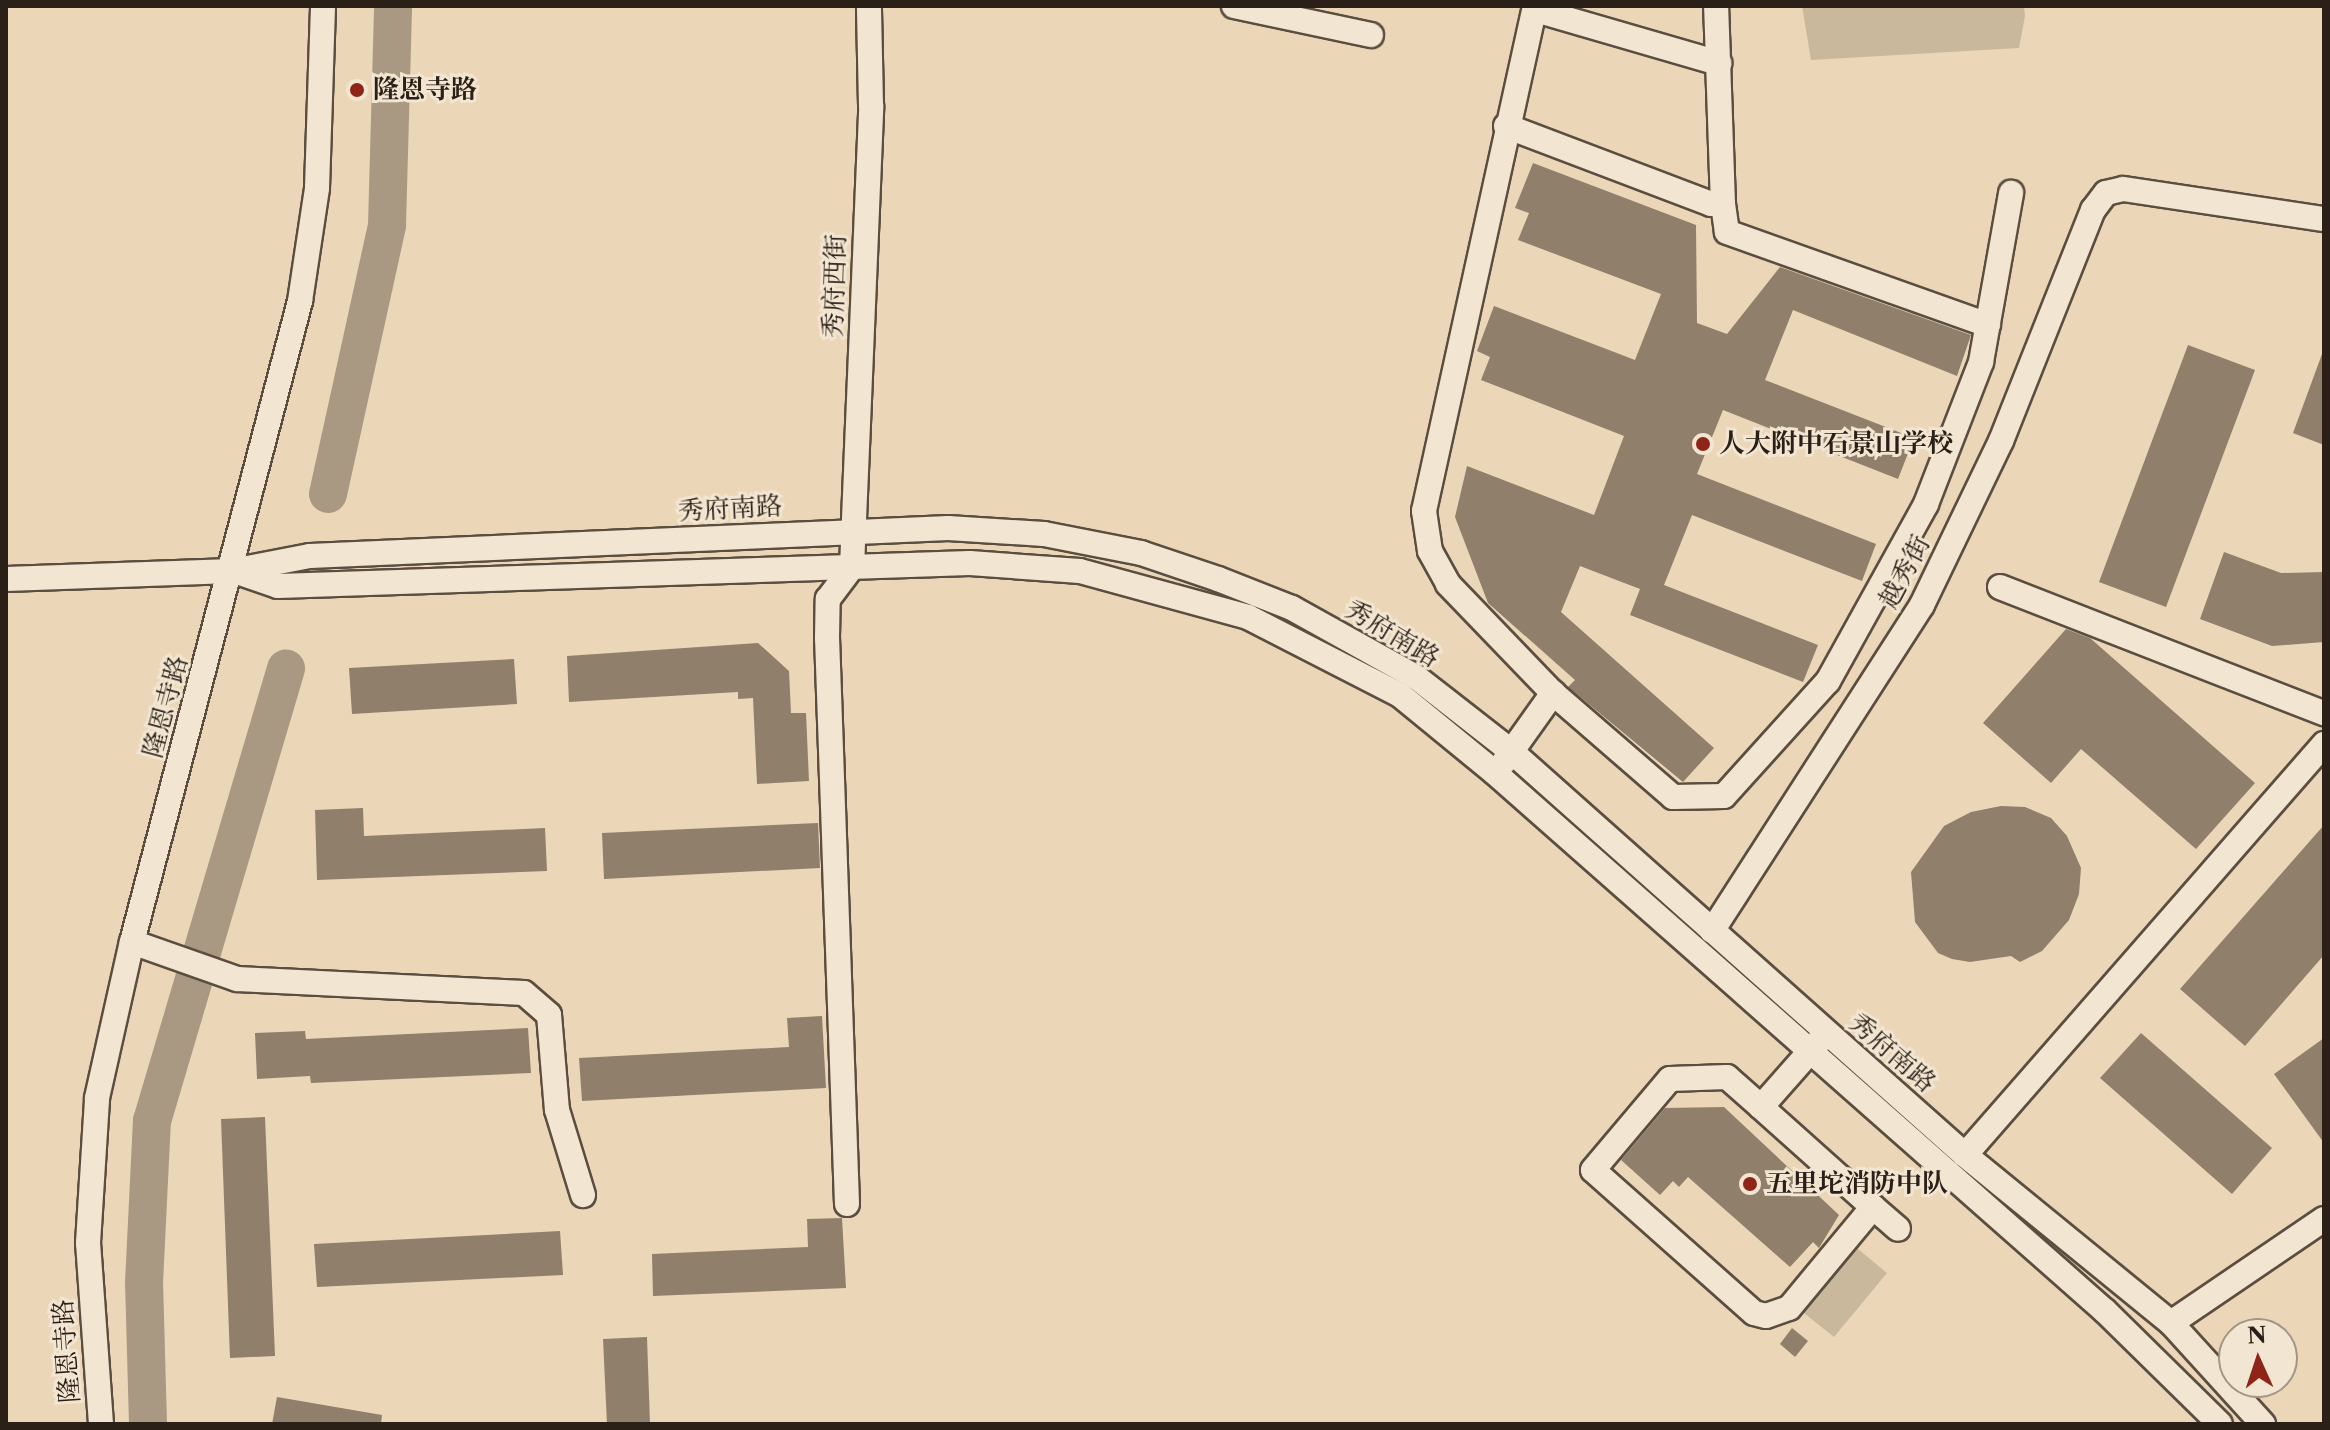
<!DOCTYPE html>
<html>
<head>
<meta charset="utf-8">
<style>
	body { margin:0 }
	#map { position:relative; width:2330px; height:1430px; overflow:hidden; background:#ebd7b8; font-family:"Libre Caslon Text","Noto Serif SC",serif }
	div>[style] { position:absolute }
	.green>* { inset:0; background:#cab89d }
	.river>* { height:38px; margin:-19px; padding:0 19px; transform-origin:19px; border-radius:19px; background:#aa9982 }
	.building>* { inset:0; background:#8f7f6b }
	.roads { filter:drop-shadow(2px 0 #5b4e40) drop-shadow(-2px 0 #5b4e40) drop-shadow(0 2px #5b4e40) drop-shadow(0 -2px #5b4e40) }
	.minor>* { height:24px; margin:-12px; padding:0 12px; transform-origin:12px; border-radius:12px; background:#f2e5d1 }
	.dots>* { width:22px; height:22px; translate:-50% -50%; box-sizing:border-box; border:4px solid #f2e5d1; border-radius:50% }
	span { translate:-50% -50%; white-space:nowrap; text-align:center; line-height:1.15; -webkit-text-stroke:6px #f2e5d1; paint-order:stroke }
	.poi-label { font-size:26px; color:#2b2018; font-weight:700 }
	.left { translate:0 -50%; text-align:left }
	.street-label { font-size:26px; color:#2b2018 }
	.frame { position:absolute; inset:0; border:8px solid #2b2018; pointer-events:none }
	.north { position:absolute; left:2218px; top:1318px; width:80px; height:80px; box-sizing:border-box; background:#f2e5d1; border:2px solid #a29687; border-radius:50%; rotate:357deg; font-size:22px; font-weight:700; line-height:32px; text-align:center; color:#2b2018 }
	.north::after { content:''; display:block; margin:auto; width:28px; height:36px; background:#8f2418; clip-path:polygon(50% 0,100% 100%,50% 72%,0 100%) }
</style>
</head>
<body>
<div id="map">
	<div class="green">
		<div style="clip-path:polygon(1802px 6px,2024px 6px,2025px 16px,2019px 48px,1811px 60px)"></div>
		<div style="clip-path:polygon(1852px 1244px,1887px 1273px,1834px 1337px,1799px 1309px)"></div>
	</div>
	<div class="river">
		<div style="left:328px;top:494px;width:275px;rotate:-77.6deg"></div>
		<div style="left:387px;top:225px;width:219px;rotate:-88.4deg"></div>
		<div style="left:148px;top:1424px;width:141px;rotate:-91.6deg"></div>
		<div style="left:144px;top:1283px;width:162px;rotate:-87.2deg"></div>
		<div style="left:152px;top:1121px;width:472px;rotate:-73.5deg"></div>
	</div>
	<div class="building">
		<div style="clip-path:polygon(1533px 163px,1696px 225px,1697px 323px,1727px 334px,1780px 267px,1971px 335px,1957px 376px,1793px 310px,1765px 380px,1914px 438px,1898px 479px,1723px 410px,1697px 474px,1876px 544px,1862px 581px,1692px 515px,1664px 585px,1818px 645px,1803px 682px,1630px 615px,1640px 589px,1580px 566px,1561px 612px,1714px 748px,1683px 782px,1568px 687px,1575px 680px,1488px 603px,1455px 517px,1467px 466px,1594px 515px,1624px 436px,1481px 380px,1490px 357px,1477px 351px,1494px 306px,1635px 360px,1661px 294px,1518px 240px,1529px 213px,1515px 208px)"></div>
		<div style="clip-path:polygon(2188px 345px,2255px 370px,2166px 607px,2099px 582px)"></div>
		<div style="clip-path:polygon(2322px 354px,2324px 354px,2324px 445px,2293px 433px)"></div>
		<div style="clip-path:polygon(2224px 552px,2281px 573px,2324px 572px,2324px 642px,2272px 646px,2200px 619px)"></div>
		<div style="clip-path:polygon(2066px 629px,2090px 638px,2255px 783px,2196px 849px,2081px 749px,2051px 783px,1983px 723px)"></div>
		<div style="clip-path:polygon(758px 643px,789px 671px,791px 713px,806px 713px,809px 781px,757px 784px,753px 698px,738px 699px,738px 692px,569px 702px,567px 656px)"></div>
		<div style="clip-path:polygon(514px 659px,517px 704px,352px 714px,349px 668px)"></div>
		<div style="clip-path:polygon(2001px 806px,2025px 807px,2051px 818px,2067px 836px,2081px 868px,2079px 894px,2069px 920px,2042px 951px,2020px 962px,2011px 956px,1970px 962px,1952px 959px,1938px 953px,1915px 922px,1911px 872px,1944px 826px,1971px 812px)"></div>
		<div style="clip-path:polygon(363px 808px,364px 836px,545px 828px,547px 871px,317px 880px,315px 810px)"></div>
		<div style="clip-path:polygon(818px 823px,820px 868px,604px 879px,602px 833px)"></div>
		<div style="clip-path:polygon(2324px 825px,2324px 955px,2245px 1046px,2180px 989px)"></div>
		<div style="clip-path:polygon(822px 1016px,826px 1088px,582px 1101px,579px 1058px,789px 1047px,787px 1018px)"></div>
		<div style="clip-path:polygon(528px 1028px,531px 1073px,311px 1083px,310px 1076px,257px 1079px,255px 1033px,305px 1031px,306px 1039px)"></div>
		<div style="clip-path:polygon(2141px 1033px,2272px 1148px,2232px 1194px,2100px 1078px)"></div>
		<div style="clip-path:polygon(2324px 1038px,2324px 1143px,2274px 1074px)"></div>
		<div style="clip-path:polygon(1724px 1107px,1839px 1215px,1819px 1248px,1813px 1242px,1790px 1267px,1688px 1177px,1679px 1187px,1673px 1181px,1660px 1195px,1621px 1160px,1665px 1108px)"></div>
		<div style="clip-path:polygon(265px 1117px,275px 1356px,230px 1358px,221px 1119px)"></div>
		<div style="clip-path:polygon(842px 1218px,846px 1288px,653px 1296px,652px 1254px,808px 1247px,807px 1219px)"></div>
		<div style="clip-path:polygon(560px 1231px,563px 1275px,317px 1287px,314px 1244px)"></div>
		<div style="clip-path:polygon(1792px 1328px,1808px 1341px,1795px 1357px,1780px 1344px)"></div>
		<div style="clip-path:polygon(647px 1337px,650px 1424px,607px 1424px,603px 1339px)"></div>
		<div style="clip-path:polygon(277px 1397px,382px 1415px,381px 1424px,272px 1424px)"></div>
	</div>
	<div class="roads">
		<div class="minor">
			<div style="left:1234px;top:6px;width:140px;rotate:12deg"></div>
			<div style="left:1535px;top:6px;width:517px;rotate:102.4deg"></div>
			<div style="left:1424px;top:511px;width:40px;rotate:81.5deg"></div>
			<div style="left:1430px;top:551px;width:38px;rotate:61deg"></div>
			<div style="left:1448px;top:584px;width:151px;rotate:46.1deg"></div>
			<div style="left:1553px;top:693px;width:159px;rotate:40.9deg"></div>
			<div style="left:1673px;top:797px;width:51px;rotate:-1.1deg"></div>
			<div style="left:1724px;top:796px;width:155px;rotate:-47.9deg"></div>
			<div style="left:1828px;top:681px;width:202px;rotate:-61deg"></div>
			<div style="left:1926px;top:504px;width:152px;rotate:-68.8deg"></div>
			<div style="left:1981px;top:362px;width:172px;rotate:-79.9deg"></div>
			<div style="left:1536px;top:10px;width:191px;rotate:16.2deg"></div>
			<div style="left:1506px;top:126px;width:219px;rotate:20.8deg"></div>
			<div style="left:1711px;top:204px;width:12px"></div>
			<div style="left:1723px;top:204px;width:198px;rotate:-92deg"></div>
			<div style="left:1723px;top:204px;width:28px;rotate:82deg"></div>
			<div style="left:1727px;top:232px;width:277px;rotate:19.6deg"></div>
			<div style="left:234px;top:571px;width:46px;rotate:18.8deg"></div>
			<div style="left:278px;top:586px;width:692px;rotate:-1.9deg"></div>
			<div style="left:970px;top:563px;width:110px;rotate:4.2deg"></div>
			<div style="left:1080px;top:571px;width:174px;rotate:15.3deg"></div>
			<div style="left:1248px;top:617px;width:171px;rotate:27.2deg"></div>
			<div style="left:1400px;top:695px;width:122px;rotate:39.3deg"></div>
			<div style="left:1494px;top:772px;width:815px;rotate:41.42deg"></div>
			<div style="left:2105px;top:1311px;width:161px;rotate:44.5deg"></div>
			<div style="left:6px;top:579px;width:226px;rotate:-2deg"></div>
			<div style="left:232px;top:571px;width:79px;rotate:-10.9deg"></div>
			<div style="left:310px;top:556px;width:639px;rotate:-2.51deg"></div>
			<div style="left:948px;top:528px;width:96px;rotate:3.6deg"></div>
			<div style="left:1044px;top:534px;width:99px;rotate:11.1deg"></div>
			<div style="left:1141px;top:553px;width:81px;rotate:18.7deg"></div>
			<div style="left:1218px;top:579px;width:79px;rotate:21.4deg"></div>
			<div style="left:1292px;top:608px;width:142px;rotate:29.1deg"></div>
			<div style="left:1416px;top:677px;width:122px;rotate:38deg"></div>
			<div style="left:1512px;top:752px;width:606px;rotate:41.66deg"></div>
			<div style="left:1965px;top:1155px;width:266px;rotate:39.2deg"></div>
			<div style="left:2171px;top:1323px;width:137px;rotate:47.7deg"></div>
			<div style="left:2000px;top:587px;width:348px;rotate:21.3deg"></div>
			<div style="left:1504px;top:762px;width:85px;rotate:-54.6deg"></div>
			<div style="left:1712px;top:931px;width:388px;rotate:-57.2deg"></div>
			<div style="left:1922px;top:605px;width:182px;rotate:-64.3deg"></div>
			<div style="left:2001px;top:441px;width:249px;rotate:-68.3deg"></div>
			<div style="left:2093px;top:210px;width:21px;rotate:-53deg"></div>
			<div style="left:2106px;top:193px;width:17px;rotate:-13deg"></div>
			<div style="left:2123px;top:189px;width:203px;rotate:8.5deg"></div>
			<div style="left:132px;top:942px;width:111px;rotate:19.4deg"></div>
			<div style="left:237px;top:979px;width:287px;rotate:2.8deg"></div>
			<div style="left:524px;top:993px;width:33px;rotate:41deg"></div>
			<div style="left:549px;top:1015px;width:95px;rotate:85.2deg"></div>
			<div style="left:557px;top:1110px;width:89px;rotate:73deg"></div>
			<div style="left:1761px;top:1107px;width:89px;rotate:-48.6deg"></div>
			<div style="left:1965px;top:1155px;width:546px;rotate:-48.86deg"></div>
			<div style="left:847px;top:1204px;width:566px;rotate:-92.02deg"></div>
			<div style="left:827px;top:638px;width:39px;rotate:-89deg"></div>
			<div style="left:828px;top:599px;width:40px;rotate:-53deg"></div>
			<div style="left:852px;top:567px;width:462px;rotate:-87.6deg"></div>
			<div style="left:871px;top:105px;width:99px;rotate:-91.2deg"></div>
			<div style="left:1873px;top:1207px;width:131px;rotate:129.7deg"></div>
			<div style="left:1789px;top:1308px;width:24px;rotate:161deg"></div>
			<div style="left:1766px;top:1316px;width:12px;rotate:-166deg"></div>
			<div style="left:1754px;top:1313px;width:215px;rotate:-138.4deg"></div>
			<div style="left:1593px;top:1170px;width:119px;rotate:-49.8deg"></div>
			<div style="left:1670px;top:1079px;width:57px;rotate:-2deg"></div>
			<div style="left:1727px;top:1077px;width:45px;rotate:41.4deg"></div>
			<div style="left:1761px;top:1107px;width:150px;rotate:41.8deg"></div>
			<div style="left:1873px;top:1207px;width:33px;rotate:41deg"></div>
			<div style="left:2171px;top:1323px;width:185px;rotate:-34.2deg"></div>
			<div style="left:101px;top:1424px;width:181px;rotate:-94.1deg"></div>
			<div style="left:88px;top:1243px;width:145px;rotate:-86.4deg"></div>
			<div style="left:97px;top:1098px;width:160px;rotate:-77.4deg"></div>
			<div style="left:132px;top:942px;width:663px;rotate:-75.31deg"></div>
			<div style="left:300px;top:301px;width:114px;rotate:-81.4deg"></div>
			<div style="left:317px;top:188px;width:182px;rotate:-88.1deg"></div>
		</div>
	</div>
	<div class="dots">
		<div style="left:357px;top:90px;background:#8f2418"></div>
		<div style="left:1703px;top:444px;background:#8f2418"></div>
		<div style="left:1750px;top:1184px;background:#8f2418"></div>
	</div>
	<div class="poi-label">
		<span class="left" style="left:373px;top:90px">隆恩寺路</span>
		<span class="left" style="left:1719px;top:444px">人大附中石景山学校</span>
		<span class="left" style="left:1766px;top:1184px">五里坨消防中队</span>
	</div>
	<div class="street-label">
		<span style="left:835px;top:286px;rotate:-88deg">秀府西街</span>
		<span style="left:730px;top:509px;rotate:-3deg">秀府南路</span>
		<span style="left:1905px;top:572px;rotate:-62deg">越秀街</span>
		<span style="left:1392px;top:634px;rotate:31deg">秀府南路</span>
		<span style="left:166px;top:707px;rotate:-75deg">隆恩寺路</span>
		<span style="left:1892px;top:1053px;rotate:41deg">秀府南路</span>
		<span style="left:67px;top:1351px;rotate:-94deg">隆恩寺路</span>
	</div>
	<div class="frame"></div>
	<div class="north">N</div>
</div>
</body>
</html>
